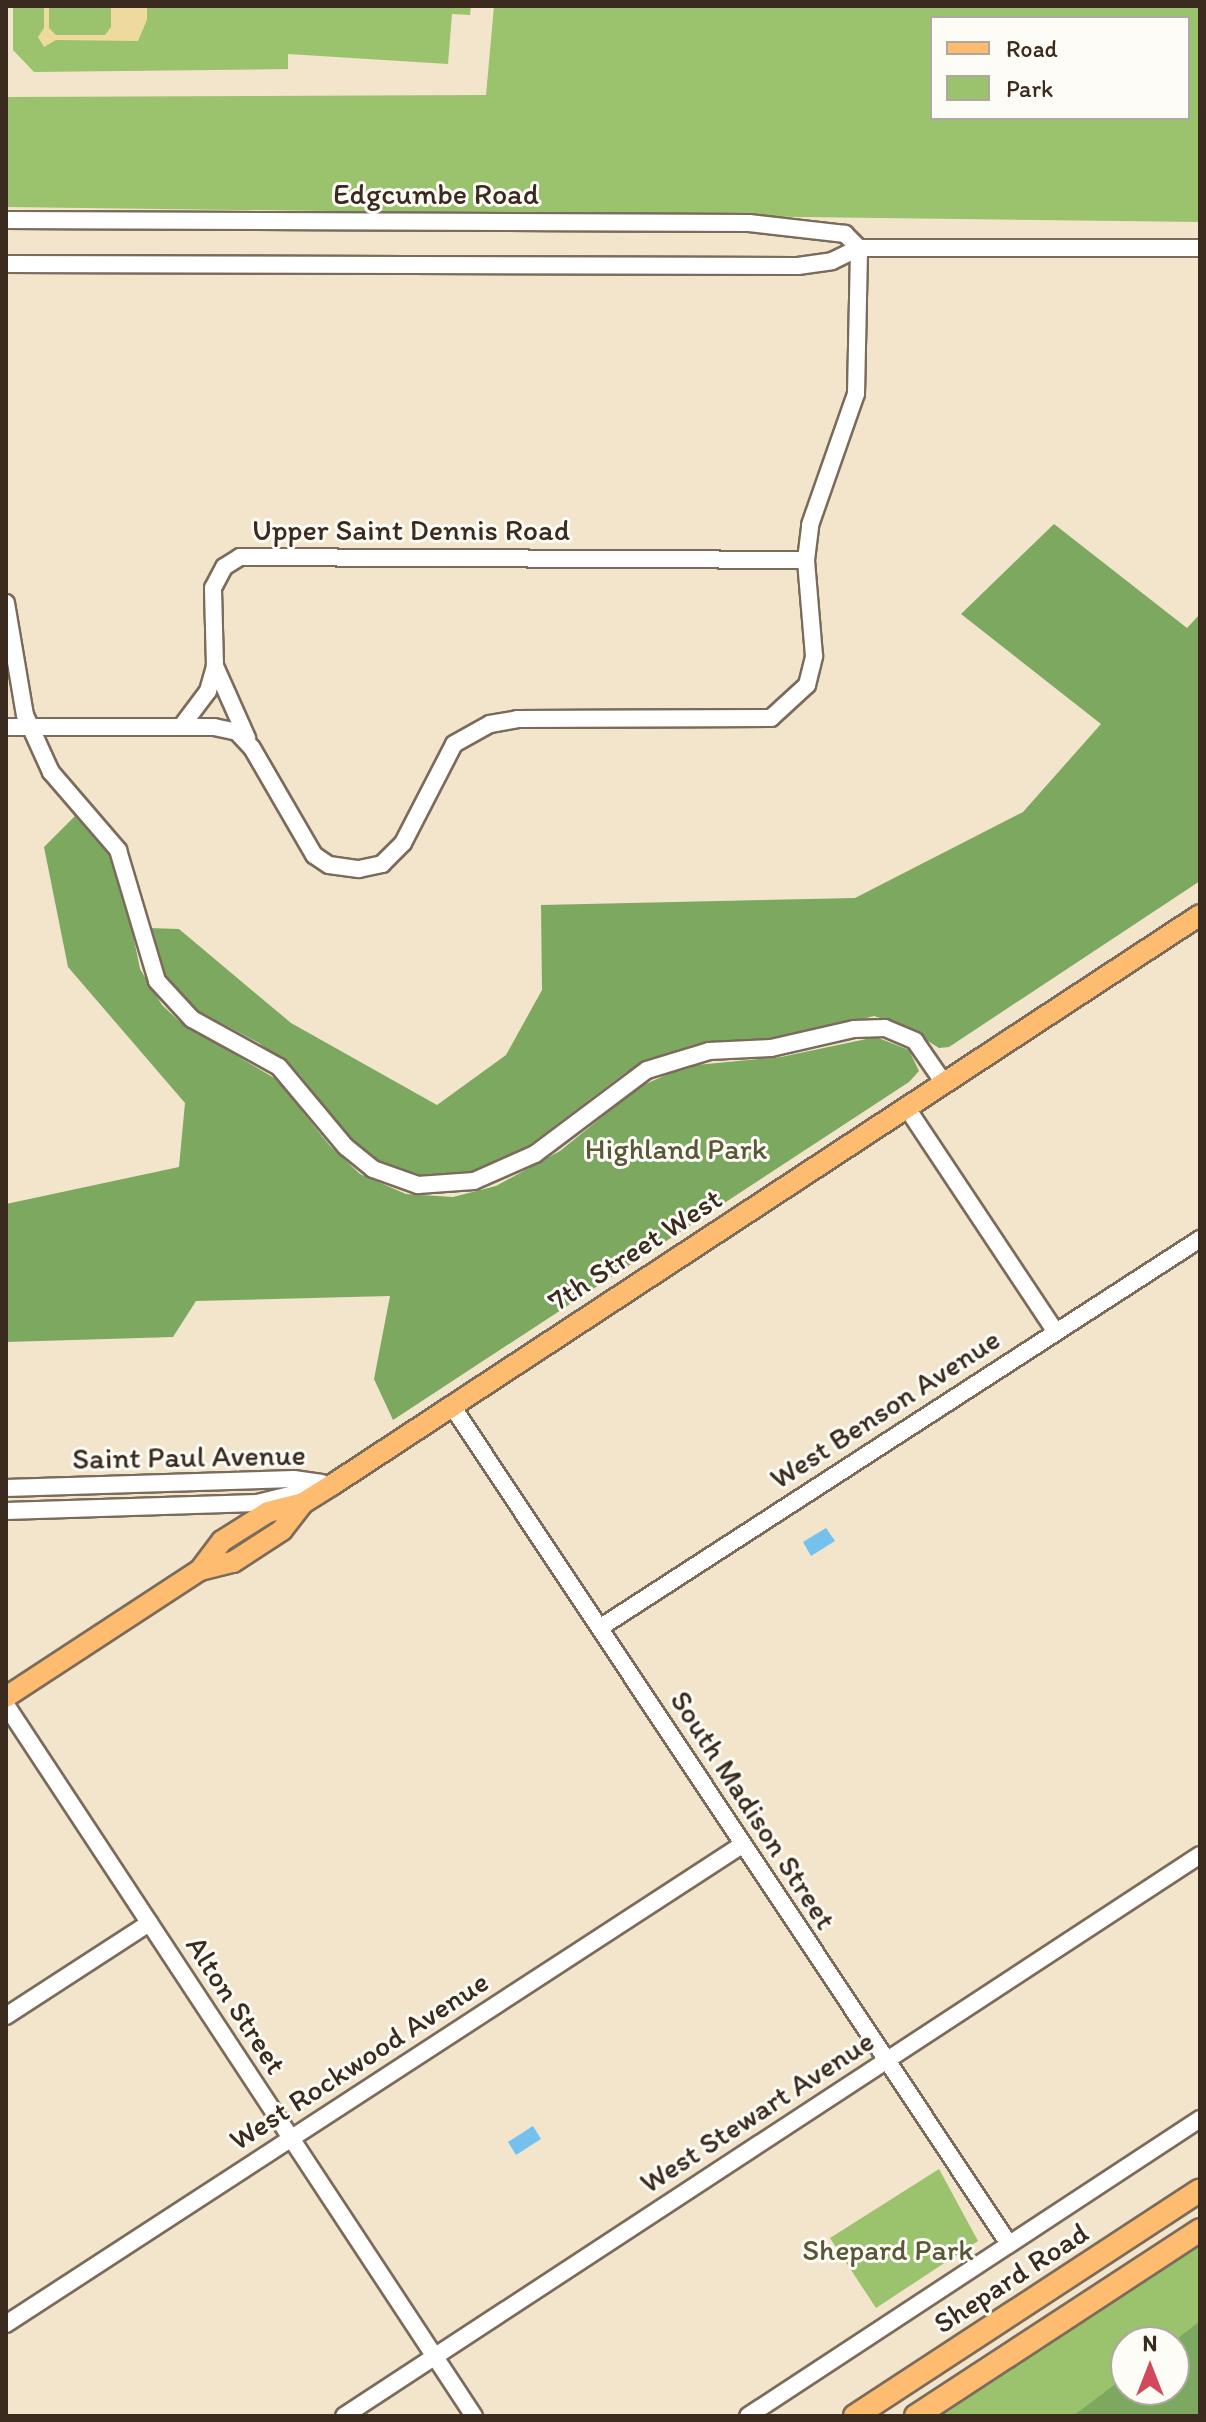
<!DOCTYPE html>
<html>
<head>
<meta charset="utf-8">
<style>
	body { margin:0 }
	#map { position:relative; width:1206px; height:2422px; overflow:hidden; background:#f2e5cb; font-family:Itim,sans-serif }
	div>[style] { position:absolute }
	.green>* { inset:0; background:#9bc26d }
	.forest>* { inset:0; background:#7ca860 }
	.sand>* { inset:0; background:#eeda9e }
	.water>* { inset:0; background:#74c0ee }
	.roads { filter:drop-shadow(2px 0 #7b6b5b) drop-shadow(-2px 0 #7b6b5b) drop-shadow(0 2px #7b6b5b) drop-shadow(0 -2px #7b6b5b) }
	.minor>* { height:16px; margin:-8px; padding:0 8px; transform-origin:8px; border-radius:8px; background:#fff }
	.major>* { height:20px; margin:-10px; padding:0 10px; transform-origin:10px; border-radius:10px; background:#fdbc70 }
	.highway>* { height:22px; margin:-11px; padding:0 11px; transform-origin:11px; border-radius:11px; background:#fdbc70 }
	span { translate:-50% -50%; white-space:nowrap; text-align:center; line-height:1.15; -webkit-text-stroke:6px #fdfcf7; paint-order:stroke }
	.street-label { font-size:30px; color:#3b2a1e }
	.park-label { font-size:30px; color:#585836 }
	.frame { position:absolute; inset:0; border:8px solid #3b2a1e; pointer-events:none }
	.legend { position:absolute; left:930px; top:16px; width:260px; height:104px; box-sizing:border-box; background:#fdfcf7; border:2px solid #afa8a0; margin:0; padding:10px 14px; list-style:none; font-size:24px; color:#3b2a1e }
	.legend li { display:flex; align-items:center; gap:16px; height:40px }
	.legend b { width:40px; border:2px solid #afa8a0 }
	.north { position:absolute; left:1110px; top:2326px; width:80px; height:80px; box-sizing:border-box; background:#fdfcf7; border:2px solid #afa8a0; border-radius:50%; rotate:0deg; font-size:22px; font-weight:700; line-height:32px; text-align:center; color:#3b2a1e }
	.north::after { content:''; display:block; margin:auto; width:28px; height:36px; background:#d1495b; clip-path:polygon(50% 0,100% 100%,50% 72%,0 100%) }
</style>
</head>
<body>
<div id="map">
	<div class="green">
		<div style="clip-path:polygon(13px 6px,471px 6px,470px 15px,452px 14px,448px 64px,288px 54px,288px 69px,34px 72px,13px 50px)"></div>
		<div style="clip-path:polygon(evenodd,494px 6px,1200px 6px,1200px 222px,6px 207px,6px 97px,486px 95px,494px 6px,932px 18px,1188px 18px,1188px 118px,932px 118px,932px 18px)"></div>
		<div style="clip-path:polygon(939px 2169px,978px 2241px,876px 2308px,830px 2238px)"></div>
		<div style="clip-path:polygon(evenodd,1200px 2242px,1200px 2416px,939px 2416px,1200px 2242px,1126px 2342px,1174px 2342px,1174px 2390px,1126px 2390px,1126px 2342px)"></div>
	</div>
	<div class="forest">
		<div style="clip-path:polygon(1054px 524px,1187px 628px,1200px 614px,1200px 881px,949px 1047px,939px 1048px,904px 1026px,874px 1016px,793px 1037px,690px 1046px,626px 1072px,521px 1151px,473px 1173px,428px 1177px,378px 1162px,346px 1134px,299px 1074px,259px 1043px,189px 1006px,164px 977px,149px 928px,179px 929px,291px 1023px,437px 1105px,506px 1055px,542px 990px,541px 905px,855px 898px,1023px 812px,1101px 724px,961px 614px)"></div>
		<div style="clip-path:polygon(75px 816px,113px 860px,123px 885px,140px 969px,162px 1005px,180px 1022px,276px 1079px,330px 1146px,360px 1174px,406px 1194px,453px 1197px,496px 1186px,560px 1151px,639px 1087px,686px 1066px,781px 1057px,876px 1037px,909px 1050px,919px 1071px,909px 1082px,393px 1420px,374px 1379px,390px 1296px,196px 1301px,173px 1337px,6px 1342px,6px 1204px,179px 1167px,185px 1103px,68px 967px,44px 847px)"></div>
		<div style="clip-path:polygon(1200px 2321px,1200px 2416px,1073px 2416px,1126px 2376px,1126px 2390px,1174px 2390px,1173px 2342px)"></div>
	</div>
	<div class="sand">
		<div style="clip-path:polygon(44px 6px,49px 6px,49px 28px,56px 35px,105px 35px,111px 27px,111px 6px,147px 6px,147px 20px,138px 41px,56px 40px,44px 47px,38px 37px,44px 28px)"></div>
	</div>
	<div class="water">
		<div style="clip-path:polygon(826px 1528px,835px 1541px,811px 1556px,803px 1542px)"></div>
		<div style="clip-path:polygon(533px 2126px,541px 2139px,516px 2155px,508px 2142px)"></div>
	</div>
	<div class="roads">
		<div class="minor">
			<div style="left:6px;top:220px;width:743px;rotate:0.23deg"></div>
			<div style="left:749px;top:223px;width:97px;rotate:6.5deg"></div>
			<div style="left:845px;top:234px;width:20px;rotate:45deg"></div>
			<div style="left:6px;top:264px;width:792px;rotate:0.14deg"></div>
			<div style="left:798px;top:266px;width:34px;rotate:-8deg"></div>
			<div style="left:832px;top:261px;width:30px;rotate:-26deg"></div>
			<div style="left:859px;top:248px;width:341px"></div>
			<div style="left:6px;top:603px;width:114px;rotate:80.4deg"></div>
			<div style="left:25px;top:715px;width:63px;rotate:65.5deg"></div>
			<div style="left:51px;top:772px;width:103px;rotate:49.3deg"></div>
			<div style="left:118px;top:850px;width:137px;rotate:73.4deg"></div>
			<div style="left:157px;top:981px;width:52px;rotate:47.4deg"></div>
			<div style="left:192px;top:1019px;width:99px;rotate:28.9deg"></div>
			<div style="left:279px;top:1067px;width:104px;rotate:50.1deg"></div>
			<div style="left:346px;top:1147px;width:35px;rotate:39deg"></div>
			<div style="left:373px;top:1169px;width:48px;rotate:19.6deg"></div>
			<div style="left:418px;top:1185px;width:56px;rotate:-4.1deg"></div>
			<div style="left:474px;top:1181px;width:67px;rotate:-23.9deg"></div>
			<div style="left:535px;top:1154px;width:140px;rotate:-36.9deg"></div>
			<div style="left:647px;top:1070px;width:65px;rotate:-17deg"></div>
			<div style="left:709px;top:1051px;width:62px;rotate:-2.8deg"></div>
			<div style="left:771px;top:1048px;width:85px;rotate:-12.9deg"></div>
			<div style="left:854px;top:1029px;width:31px;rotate:-2deg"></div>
			<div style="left:885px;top:1028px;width:33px;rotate:23deg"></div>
			<div style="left:915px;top:1041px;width:51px;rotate:55.4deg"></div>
			<div style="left:215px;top:666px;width:79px;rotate:66deg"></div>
			<div style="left:6px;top:727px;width:208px"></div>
			<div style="left:214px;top:727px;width:24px;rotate:12deg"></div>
			<div style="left:237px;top:732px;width:22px;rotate:47deg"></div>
			<div style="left:252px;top:748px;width:124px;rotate:59.9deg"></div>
			<div style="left:314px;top:855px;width:18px;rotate:34deg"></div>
			<div style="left:329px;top:865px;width:30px;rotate:8deg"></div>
			<div style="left:359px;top:869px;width:24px;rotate:-12deg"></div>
			<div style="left:382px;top:864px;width:30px;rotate:-45deg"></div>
			<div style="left:403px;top:843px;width:111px;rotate:-62.7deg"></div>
			<div style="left:454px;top:744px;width:41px;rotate:-29.1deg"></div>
			<div style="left:490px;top:724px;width:27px;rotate:-10deg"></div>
			<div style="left:517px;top:719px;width:254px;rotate:-0.2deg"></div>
			<div style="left:771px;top:718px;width:49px;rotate:-42.5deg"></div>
			<div style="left:807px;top:685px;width:30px;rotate:-76deg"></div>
			<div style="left:814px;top:656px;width:96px;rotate:-94.8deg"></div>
			<div style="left:806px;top:560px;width:35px;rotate:-83deg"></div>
			<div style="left:810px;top:525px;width:139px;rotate:-70.7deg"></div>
			<div style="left:856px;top:394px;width:146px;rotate:-88.8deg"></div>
			<div style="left:181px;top:727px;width:45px;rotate:-53.1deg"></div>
			<div style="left:208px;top:691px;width:26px;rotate:-74deg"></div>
			<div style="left:215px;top:666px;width:78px;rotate:-91.5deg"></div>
			<div style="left:213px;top:588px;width:24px;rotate:-62deg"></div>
			<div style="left:224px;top:567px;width:19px;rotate:-32deg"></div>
			<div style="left:240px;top:557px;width:566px;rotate:0.3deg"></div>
			<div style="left:907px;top:1108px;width:268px;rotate:56.4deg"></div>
			<div style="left:452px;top:1406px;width:1006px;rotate:56.39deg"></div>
			<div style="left:6px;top:1488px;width:288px;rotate:-1.8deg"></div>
			<div style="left:294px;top:1479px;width:28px;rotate:8deg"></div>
			<div style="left:6px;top:1511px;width:251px;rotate:-1.8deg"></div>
			<div style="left:257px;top:1503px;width:67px;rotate:-13.8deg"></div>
			<div style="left:601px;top:1627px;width:714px;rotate:-32.93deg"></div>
			<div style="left:6px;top:1705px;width:851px;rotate:56.65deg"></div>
			<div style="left:6px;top:2016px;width:171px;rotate:-33deg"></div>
			<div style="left:6px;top:2324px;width:878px;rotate:-33.06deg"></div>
			<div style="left:344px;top:2416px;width:1023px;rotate:-33.24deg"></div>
			<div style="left:748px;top:2416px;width:541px;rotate:-33.31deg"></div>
		</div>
		<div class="major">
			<div style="left:200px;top:1570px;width:36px;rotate:-53deg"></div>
			<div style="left:222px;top:1541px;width:54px;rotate:-32.2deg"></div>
			<div style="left:268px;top:1512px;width:36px;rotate:-14deg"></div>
			<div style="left:303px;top:1503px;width:34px;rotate:-32deg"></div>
			<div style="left:332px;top:1485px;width:1038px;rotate:-33.29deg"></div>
			<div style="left:6px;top:1697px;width:232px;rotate:-33.2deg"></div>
			<div style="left:200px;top:1570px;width:34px;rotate:-14deg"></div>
			<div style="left:233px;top:1562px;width:59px;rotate:-33.1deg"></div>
			<div style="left:282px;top:1530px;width:34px;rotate:-52deg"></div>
		</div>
		<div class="highway">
			<div style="left:855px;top:2416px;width:412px;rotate:-33.2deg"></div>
			<div style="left:916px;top:2416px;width:339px;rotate:-33.2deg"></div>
		</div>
	</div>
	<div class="street-label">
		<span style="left:436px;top:194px">Edgcumbe Road</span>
		<span style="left:411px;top:530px">Upper Saint Dennis Road</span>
		<span style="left:635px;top:1250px;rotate:-33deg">7th Street West</span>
		<span style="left:885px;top:1409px;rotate:-33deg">West Benson Avenue</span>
		<span style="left:189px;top:1457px;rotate:-1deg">Saint Paul Avenue</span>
		<span style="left:753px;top:1810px;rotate:57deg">South Madison Street</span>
		<span style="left:236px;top:2005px;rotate:57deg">Alton Street</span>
		<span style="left:359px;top:2061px;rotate:-33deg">West Rockwood Avenue</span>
		<span style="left:757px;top:2112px;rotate:-33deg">West Stewart Avenue</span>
		<span style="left:1011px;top:2278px;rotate:-33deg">Shepard Road</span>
	</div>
	<div class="park-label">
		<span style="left:676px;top:1149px">Highland Park</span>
		<span style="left:888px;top:2250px">Shepard Park</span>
	</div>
	<div class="frame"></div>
	<ul class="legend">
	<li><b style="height:10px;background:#fdbc70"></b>Road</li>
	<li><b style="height:22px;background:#9bc26d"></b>Park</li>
	</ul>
	<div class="north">N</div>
</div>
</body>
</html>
